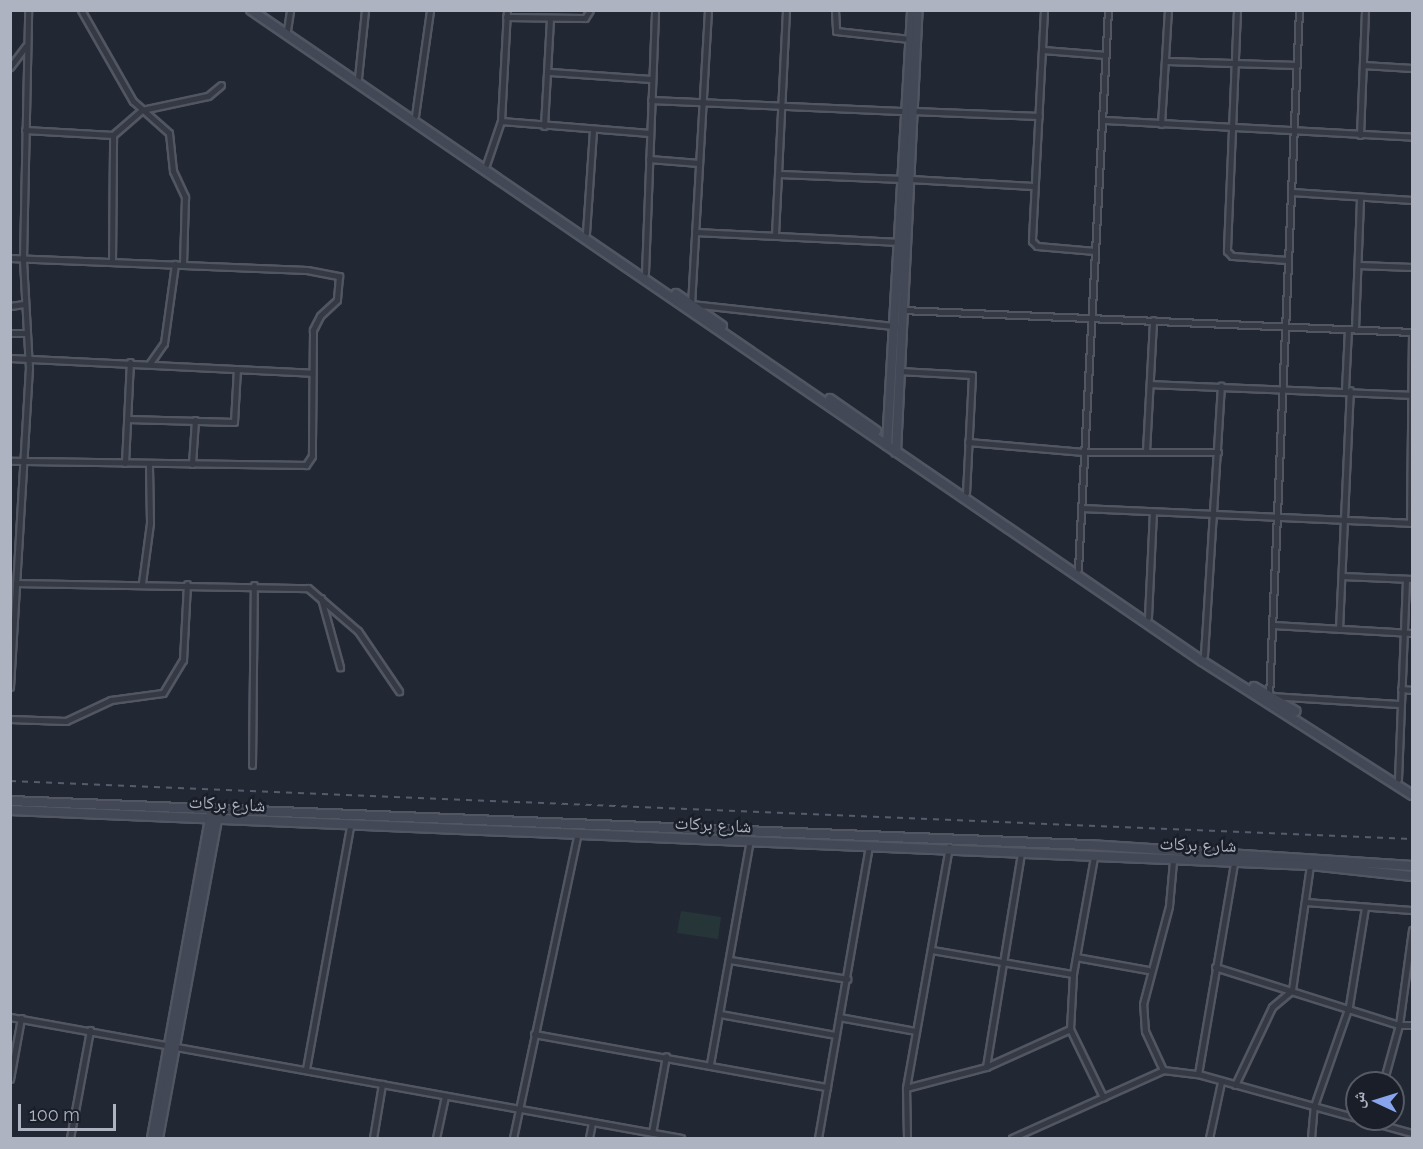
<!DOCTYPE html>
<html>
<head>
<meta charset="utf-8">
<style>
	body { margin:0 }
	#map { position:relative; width:1423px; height:1149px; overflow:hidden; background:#212733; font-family:Raleway,"Noto Naskh Arabic",sans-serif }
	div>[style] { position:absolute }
	.green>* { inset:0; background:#263638 }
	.roads { filter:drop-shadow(2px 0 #515662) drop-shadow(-2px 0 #515662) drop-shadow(0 2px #515662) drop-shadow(0 -2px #515662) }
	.street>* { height:5px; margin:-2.5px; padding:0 2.5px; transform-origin:2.5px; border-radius:2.5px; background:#343944 }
	.secondary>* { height:8px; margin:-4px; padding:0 4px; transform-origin:4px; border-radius:4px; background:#424856 }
	.rail>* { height:2px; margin-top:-1px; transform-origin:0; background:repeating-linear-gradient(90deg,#565c6b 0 6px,transparent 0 12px) }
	span { translate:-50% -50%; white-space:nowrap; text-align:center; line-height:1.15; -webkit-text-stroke:5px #191e28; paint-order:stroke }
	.street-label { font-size:18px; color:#aeb3c1 }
	.frame { position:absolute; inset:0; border:12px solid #aeb3c1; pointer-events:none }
	.north { position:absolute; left:1345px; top:1071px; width:60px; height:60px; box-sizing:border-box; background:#191e28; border:2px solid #555a65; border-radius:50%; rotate:274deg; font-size:16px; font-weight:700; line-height:24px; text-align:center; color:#aeb3c1 }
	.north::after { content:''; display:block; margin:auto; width:21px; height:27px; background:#87a4ed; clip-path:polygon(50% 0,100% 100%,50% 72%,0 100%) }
	.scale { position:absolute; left:18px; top:1104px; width:98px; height:27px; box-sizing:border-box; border:3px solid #aeb3c1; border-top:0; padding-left:8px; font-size:18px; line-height:21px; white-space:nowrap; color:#aeb3c1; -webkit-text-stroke:4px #191e28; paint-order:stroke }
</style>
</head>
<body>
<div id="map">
	<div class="green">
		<div style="clip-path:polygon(681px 911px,721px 917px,718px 939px,677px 933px)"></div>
	</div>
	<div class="roads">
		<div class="street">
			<div style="left:81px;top:10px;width:105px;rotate:60.3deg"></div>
			<div style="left:133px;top:101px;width:48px;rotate:41.6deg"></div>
			<div style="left:169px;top:133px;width:38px;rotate:84deg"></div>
			<div style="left:173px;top:171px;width:29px;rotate:65deg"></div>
			<div style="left:185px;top:197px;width:67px;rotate:91.7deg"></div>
			<div style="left:708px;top:10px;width:294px;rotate:93.3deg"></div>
			<div style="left:691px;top:304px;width:205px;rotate:6.2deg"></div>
			<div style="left:835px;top:10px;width:21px;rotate:87deg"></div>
			<div style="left:836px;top:31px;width:74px;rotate:6.2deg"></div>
			<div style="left:1044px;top:10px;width:231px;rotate:93deg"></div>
			<div style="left:1032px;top:241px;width:7px;rotate:45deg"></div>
			<div style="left:1037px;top:246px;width:58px;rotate:4.9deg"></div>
			<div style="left:1237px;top:10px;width:241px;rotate:92.4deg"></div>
			<div style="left:1227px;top:251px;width:7px;rotate:45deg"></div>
			<div style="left:1232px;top:256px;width:56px;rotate:4.1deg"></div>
			<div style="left:1299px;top:10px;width:687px;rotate:92.5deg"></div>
			<div style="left:1269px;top:696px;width:131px;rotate:3.5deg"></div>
			<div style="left:506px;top:17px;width:79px;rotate:0.7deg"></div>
			<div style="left:585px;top:18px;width:9px;rotate:-58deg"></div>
			<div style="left:287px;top:30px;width:20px;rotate:-81deg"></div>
			<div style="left:1043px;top:50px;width:63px;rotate:4.5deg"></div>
			<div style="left:1167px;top:61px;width:130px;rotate:1.8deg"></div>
			<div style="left:1363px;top:65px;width:49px;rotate:3.5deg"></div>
			<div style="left:10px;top:67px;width:26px;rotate:-53deg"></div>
			<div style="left:549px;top:72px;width:103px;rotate:3.9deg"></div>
			<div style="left:358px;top:78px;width:68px;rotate:-84.1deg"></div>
			<div style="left:651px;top:100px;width:256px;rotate:2.5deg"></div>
			<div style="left:913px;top:111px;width:126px;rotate:2.3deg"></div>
			<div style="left:415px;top:116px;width:107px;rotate:-81.9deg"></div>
			<div style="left:1103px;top:120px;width:309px;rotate:3.1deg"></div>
			<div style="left:501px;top:121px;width:149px;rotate:4.6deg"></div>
			<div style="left:1161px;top:124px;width:114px;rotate:-86.5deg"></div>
			<div style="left:544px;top:126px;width:108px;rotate:-86.8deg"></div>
			<div style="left:25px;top:130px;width:88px;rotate:3.3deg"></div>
			<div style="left:113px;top:135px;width:38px;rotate:-41deg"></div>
			<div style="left:142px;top:110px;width:67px;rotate:-12deg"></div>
			<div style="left:208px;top:96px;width:17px;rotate:-40deg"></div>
			<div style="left:1360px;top:135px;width:125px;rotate:-87.7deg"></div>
			<div style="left:649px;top:159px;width:50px;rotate:4.6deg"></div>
			<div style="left:486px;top:165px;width:46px;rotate:-71.2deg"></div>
			<div style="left:501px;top:121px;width:111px;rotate:-86.9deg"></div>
			<div style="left:779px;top:174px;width:124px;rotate:2.3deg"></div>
			<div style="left:910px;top:179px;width:123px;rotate:3.3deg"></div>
			<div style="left:1292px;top:192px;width:120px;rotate:3.8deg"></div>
			<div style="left:695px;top:232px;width:205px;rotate:2.8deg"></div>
			<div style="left:586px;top:233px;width:103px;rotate:-86.1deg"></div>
			<div style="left:775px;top:235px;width:225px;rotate:-87.2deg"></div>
			<div style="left:10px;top:258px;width:297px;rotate:2.3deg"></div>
			<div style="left:307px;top:270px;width:33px;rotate:11deg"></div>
			<div style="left:339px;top:276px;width:24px;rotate:95deg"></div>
			<div style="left:337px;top:300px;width:23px;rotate:137deg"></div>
			<div style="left:320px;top:316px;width:16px;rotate:117deg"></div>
			<div style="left:313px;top:330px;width:126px;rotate:90.5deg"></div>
			<div style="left:312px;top:456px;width:11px;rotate:124deg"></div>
			<div style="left:306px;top:465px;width:296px;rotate:-179.2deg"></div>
			<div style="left:112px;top:262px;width:127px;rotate:-89.5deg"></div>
			<div style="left:1358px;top:265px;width:54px;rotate:2.1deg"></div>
			<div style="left:645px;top:273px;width:263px;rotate:-87.8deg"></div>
			<div style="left:10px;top:306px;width:14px;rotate:-8deg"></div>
			<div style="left:902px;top:310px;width:510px;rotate:2.47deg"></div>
			<div style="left:1355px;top:329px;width:132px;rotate:-87.8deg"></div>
			<div style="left:10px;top:333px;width:15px"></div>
			<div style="left:10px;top:358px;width:302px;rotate:2.8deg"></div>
			<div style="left:150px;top:363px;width:24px;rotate:-55deg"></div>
			<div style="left:164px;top:343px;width:80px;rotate:-82.1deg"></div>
			<div style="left:899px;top:371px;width:73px;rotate:3.1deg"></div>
			<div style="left:972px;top:375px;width:118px;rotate:92.9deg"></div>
			<div style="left:1150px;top:384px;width:262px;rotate:2.4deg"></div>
			<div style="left:1345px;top:390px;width:61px;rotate:-87.2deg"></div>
			<div style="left:128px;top:419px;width:106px;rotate:1.6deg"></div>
			<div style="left:234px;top:422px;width:53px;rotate:-86.8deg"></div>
			<div style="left:968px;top:442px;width:116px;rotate:4.9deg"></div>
			<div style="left:1084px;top:452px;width:134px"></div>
			<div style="left:1146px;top:451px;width:131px;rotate:-86.9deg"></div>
			<div style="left:125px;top:463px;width:101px;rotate:-87.2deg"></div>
			<div style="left:192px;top:464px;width:44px;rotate:-86.1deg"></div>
			<div style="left:1084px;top:508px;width:328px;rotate:2.6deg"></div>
			<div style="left:1410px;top:523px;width:191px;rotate:-89.4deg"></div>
			<div style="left:1078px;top:569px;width:560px;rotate:-86.93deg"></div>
			<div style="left:1342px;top:576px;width:70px;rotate:2.5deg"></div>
			<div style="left:16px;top:583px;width:292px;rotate:1deg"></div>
			<div style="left:308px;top:588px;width:66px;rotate:40.7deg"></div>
			<div style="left:358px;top:631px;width:73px;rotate:55.7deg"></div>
			<div style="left:142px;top:583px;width:61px;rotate:-82.4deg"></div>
			<div style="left:150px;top:523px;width:59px;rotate:-91deg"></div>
			<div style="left:321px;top:598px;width:72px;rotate:74.6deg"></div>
			<div style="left:1148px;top:617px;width:105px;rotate:-87.3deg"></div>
			<div style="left:1273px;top:625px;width:139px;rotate:3.3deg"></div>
			<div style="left:1339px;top:629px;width:239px;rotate:-87.4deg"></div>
			<div style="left:1204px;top:655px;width:270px;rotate:-86.4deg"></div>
			<div style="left:10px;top:687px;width:320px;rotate:-86.6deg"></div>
			<div style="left:29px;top:368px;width:109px;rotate:-93.2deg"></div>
			<div style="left:23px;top:259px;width:249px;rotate:-88.8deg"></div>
			<div style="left:1401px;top:689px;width:11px;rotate:5deg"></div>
			<div style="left:10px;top:719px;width:56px;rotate:2deg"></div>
			<div style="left:66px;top:721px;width:50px;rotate:-25deg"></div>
			<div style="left:111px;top:700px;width:52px;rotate:-7.7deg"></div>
			<div style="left:163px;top:693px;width:39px;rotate:-59deg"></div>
			<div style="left:183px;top:660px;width:76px;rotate:-87deg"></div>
			<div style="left:252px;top:765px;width:180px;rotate:-89.4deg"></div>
			<div style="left:1398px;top:779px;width:200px;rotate:-87.7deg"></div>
			<div style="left:1094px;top:857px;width:119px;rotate:100.2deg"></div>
			<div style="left:1073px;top:974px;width:55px;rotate:93.1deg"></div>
			<div style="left:1070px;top:1029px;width:76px;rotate:64.1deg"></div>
			<div style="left:1305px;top:902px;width:107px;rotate:4.3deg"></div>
			<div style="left:932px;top:950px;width:143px;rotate:9.7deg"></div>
			<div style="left:1076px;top:957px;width:73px;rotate:10.2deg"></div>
			<div style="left:730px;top:960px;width:119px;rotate:9.2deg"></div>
			<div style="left:1215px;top:967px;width:193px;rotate:17.5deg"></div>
			<div style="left:1399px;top:1025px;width:13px"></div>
			<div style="left:720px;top:1014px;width:118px;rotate:10.3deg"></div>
			<div style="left:10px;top:1017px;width:682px;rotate:10.22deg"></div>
			<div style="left:839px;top:1017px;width:77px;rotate:10.4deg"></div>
			<div style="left:534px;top:1034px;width:298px;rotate:10.3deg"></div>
			<div style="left:710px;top:1064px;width:223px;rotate:-79.9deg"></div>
			<div style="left:986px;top:1067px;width:217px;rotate:-80.7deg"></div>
			<div style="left:306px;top:1069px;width:247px;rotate:-79.7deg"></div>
			<div style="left:1163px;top:1070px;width:43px;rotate:-114.8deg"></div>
			<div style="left:1145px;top:1031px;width:27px;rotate:-94deg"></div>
			<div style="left:1143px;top:1004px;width:101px;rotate:-75.1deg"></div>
			<div style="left:1169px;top:906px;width:45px;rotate:-84.9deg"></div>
			<div style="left:1198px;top:1074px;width:214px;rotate:-80.3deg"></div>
			<div style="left:10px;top:1079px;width:62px;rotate:-79.8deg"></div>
			<div style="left:1383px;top:1083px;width:60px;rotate:-74.6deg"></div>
			<div style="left:1399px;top:1025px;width:96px;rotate:-82.2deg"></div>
			<div style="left:1235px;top:1085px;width:86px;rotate:-64.6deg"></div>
			<div style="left:1272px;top:1007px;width:26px;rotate:-40deg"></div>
			<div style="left:1292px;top:990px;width:126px;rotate:-81.8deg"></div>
			<div style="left:906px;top:1088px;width:83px;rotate:-14.7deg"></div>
			<div style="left:986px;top:1067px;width:92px;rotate:-24.3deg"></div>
			<div style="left:1361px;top:1119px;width:53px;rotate:15.4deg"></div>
			<div style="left:652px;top:1133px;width:78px;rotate:-79.7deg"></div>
			<div style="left:70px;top:1138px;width:110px;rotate:-79.5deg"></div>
			<div style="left:373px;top:1138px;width:55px;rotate:-80.5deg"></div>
			<div style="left:436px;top:1138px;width:43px;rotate:-77.9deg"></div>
			<div style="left:513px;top:1138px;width:309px;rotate:-78deg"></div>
			<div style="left:589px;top:1138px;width:16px;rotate:-79deg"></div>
			<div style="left:818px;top:1138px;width:296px;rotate:-80.1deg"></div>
			<div style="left:907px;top:1138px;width:50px;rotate:-91.1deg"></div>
			<div style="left:906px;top:1088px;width:245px;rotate:-79.9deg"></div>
			<div style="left:1012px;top:1138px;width:166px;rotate:-24.2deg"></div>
			<div style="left:1163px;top:1070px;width:35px;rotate:7deg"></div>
			<div style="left:1198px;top:1074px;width:165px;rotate:15.5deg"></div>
			<div style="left:1209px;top:1138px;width:57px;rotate:-77.9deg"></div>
			<div style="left:1311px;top:1138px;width:32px;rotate:-85deg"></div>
			<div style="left:1314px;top:1106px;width:106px;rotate:-70.7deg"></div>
			<div style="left:1349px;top:1006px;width:100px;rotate:-80.8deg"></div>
		</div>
		<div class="secondary">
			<div style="left:251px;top:10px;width:1152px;rotate:34.39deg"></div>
			<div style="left:1202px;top:661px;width:249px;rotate:32.5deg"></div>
			<div style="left:676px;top:294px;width:56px;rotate:34.8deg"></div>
			<div style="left:830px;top:399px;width:56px;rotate:34.8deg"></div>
			<div style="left:887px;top:445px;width:436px;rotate:-86.7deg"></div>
			<div style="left:896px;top:452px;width:443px;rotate:-87.2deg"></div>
			<div style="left:1254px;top:687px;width:48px;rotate:30.3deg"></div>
			<div style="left:10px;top:801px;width:1080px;rotate:2.34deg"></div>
			<div style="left:1089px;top:845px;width:324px;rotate:3.7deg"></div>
			<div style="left:10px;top:810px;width:1301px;rotate:2.42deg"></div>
			<div style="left:1310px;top:865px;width:103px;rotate:6.2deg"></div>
			<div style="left:152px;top:1138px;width:329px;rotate:-79.7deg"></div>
			<div style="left:158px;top:1138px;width:330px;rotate:-79.5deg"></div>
		</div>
	</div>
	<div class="rail">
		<div style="left:10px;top:781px;width:1403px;rotate:2.37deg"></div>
	</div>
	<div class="street-label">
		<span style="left:227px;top:804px;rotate:3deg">شارع بركات</span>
		<span style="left:713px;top:825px;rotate:3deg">شارع بركات</span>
		<span style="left:1198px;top:845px;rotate:2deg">شارع بركات</span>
	</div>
	<div class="frame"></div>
	<div class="north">ش</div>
	<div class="scale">100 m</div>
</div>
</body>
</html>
